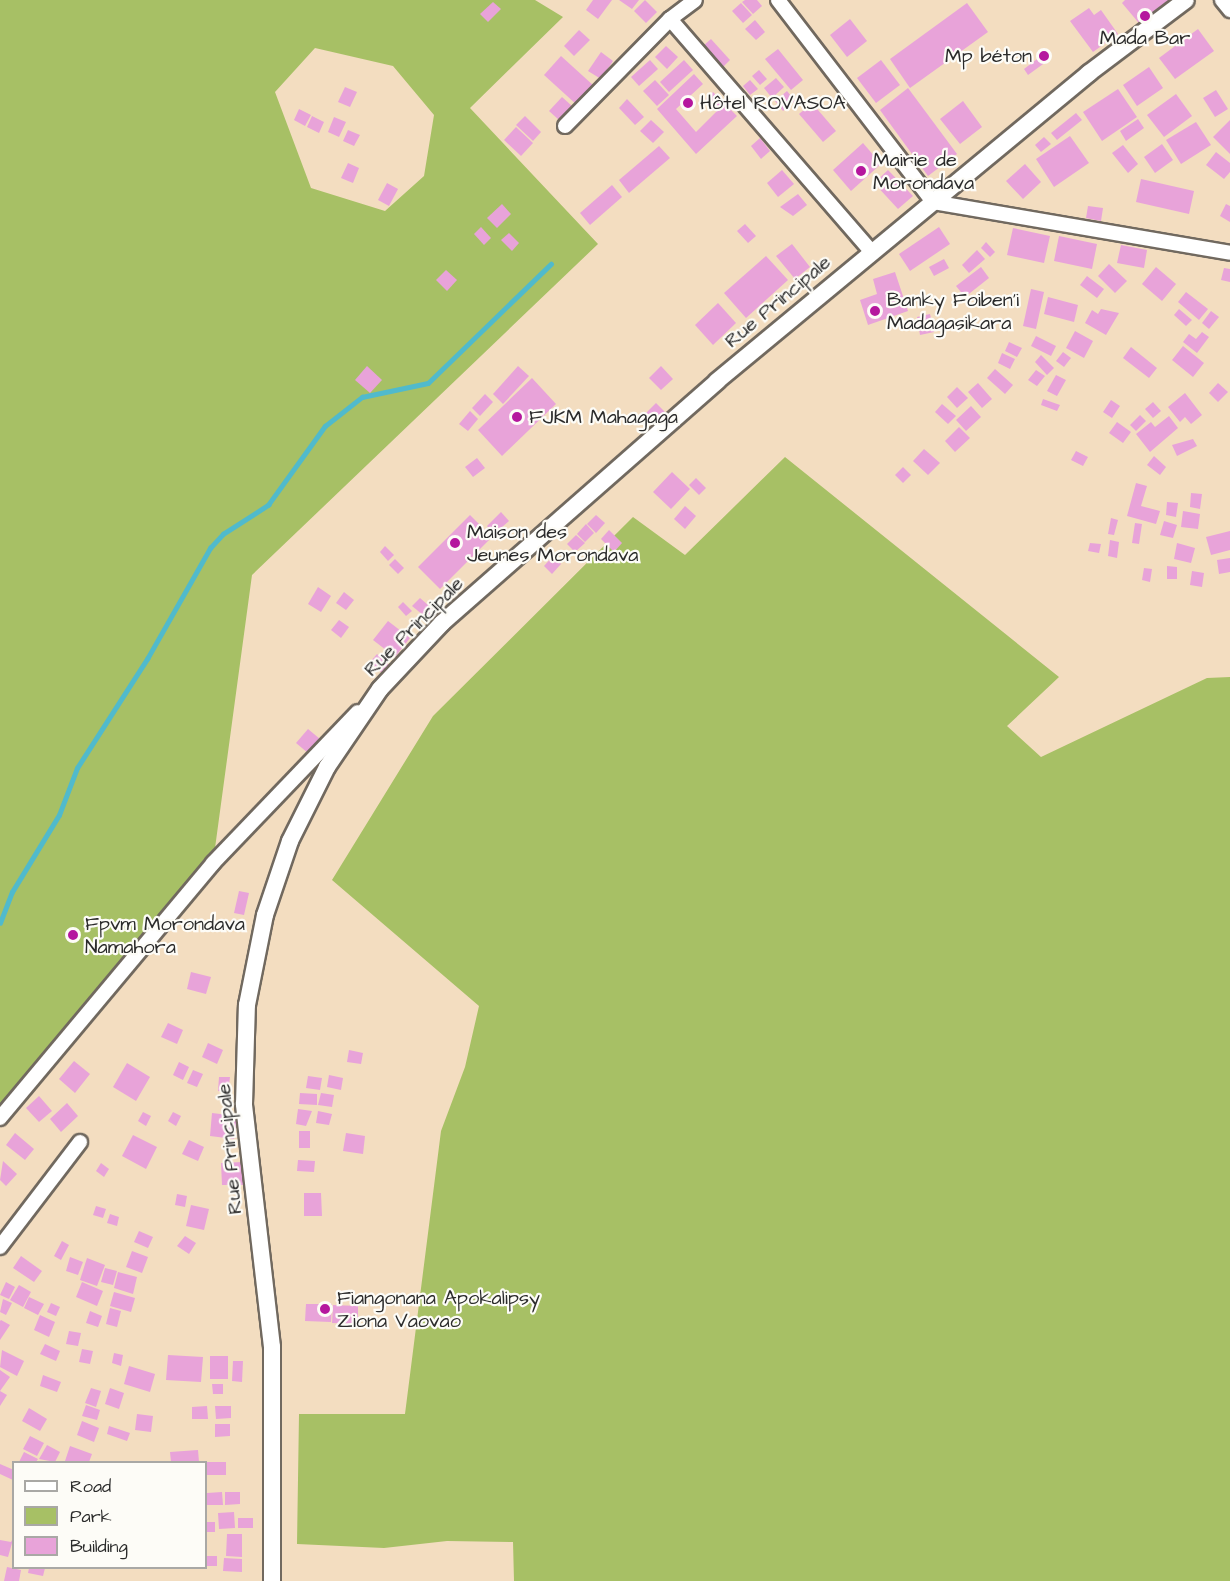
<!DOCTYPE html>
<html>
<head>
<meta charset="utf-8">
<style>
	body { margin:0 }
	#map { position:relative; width:1230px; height:1581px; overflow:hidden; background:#f3ddc0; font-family:"Architects Daughter",sans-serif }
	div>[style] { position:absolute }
	.green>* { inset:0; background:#a7c065 }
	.stream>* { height:4.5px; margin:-2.25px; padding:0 2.25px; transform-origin:2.25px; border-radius:2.25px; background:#50bacc }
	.building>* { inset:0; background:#e8a3d9 }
	.roads { filter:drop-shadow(2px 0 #71695f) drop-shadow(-2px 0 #71695f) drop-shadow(0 2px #71695f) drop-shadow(0 -2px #71695f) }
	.minor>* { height:14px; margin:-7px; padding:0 7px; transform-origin:7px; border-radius:7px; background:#fff }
	.major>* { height:16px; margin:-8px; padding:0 8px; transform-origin:8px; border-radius:8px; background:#fff }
	.dots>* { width:16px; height:16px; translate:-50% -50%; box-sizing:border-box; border:3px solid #fdfcf7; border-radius:50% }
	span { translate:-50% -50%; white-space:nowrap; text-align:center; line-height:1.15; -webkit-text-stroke:4.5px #fdfcf7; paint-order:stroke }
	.poi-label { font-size:20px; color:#2b2b2b }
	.right { translate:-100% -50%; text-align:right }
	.left { translate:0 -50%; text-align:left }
	.street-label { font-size:20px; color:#2b2b2b }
	.legend { position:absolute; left:12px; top:1461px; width:195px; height:108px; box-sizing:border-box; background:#fdfcf7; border:2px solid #a9a8a5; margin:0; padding:8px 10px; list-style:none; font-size:18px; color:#2b2b2b }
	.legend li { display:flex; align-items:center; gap:12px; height:30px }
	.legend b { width:30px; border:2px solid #a9a8a5 }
</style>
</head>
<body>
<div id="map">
	<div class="green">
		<div style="clip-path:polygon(evenodd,0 0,535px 0,563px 17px,470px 108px,598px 244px,252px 575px,213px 863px,0 1118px,0 0,315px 48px,393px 66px,434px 115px,424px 176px,385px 211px,311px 188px,275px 92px,315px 48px)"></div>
		<div style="clip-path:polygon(785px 457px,1059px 677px,1007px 726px,1041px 757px,1207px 678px,1230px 677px,1230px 1581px,514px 1581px,513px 1542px,447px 1541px,384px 1548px,297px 1544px,299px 1414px,405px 1414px,441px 1131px,465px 1067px,479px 1006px,332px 880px,433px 716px,633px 517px,685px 555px)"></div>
	</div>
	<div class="stream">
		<div style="left:0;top:923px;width:33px;rotate:-69deg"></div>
		<div style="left:12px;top:892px;width:90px;rotate:-58.6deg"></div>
		<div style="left:59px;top:815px;width:50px;rotate:-69deg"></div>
		<div style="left:77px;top:768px;width:130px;rotate:-57.3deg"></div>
		<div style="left:147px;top:659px;width:128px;rotate:-60.4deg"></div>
		<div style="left:210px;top:548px;width:19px;rotate:-47deg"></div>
		<div style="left:223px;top:534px;width:54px;rotate:-32.8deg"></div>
		<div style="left:268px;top:505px;width:97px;rotate:-54.2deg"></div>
		<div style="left:325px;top:426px;width:47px;rotate:-38.1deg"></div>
		<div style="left:362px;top:397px;width:67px;rotate:-12deg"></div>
		<div style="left:428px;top:383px;width:171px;rotate:-44.1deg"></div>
	</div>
	<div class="building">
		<div style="clip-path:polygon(593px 0,612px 0,598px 19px,586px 10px)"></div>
		<div style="clip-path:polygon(619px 0,639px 0,632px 9px)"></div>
		<div style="clip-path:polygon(645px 0,657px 12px,646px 23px,634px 11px)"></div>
		<div style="clip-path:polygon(745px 0,757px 0,762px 6px,753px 14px,742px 2px)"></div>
		<div style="clip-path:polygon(1125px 0,1177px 0,1143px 28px,1122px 3px)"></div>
		<div style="clip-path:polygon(493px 2px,501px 9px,488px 22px,480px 14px)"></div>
		<div style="clip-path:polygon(741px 3px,752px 15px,743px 23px,732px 11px)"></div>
		<div style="clip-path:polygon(967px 3px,988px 32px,910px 88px,890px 59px)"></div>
		<div style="clip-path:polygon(1089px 8px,1094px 15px,1101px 10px,1118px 34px,1093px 52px,1070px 21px)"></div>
		<div style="clip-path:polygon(850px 19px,867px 41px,847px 57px,830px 35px)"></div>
		<div style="clip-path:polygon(755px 20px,765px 32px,756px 40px,745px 29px)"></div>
		<div style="clip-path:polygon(1198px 29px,1214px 51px,1175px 79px,1159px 58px)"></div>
		<div style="clip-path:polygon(579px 30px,590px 40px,574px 56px,564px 46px)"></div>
		<div style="clip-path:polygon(711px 39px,730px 60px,722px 68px,703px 46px)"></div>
		<div style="clip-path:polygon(666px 46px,678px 57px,667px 69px,655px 57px)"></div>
		<div style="clip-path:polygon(778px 49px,803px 80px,791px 90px,765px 59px)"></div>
		<div style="clip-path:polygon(601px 52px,613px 61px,601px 79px,588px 71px)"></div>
		<div style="clip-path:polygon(1045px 53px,1050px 59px,1028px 75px,1024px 69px)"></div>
		<div style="clip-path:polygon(561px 56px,594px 86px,577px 105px,544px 75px)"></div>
		<div style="clip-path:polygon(650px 60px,658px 69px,639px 86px,631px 77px)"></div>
		<div style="clip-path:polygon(684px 60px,693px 70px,669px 92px,660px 82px)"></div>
		<div style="clip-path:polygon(881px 60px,900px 85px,876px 103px,857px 78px)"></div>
		<div style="clip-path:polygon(1149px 67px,1163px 88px,1137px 106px,1123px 85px)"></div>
		<div style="clip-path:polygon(759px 70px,767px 79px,760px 85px,752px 76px)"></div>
		<div style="clip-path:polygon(694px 74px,703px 84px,676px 109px,696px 132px,717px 111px,706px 99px,713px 92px,737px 116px,696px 154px,657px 109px)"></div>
		<div style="clip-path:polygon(776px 78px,784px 87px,772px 98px,764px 88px)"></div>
		<div style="clip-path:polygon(655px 80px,669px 95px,657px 106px,643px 91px)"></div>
		<div style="clip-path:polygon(750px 80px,758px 89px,750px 95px,743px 86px)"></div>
		<div style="clip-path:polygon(345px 87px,357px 92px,350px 107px,338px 102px)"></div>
		<div style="clip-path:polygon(908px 88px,957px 154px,928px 176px,880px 110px)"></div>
		<div style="clip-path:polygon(1118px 89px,1137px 117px,1102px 141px,1083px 112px)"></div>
		<div style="clip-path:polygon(1216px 90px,1228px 109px,1215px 117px,1203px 98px)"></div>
		<div style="clip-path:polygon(787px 91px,795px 101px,783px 111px,775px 101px)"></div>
		<div style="clip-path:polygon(1176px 94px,1192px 116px,1164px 137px,1147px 115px)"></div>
		<div style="clip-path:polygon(562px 97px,572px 106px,559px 120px,549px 111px)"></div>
		<div style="clip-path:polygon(627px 99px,644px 117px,635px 125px,619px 108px)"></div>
		<div style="clip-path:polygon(963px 101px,982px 127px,960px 144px,940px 119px)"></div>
		<div style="clip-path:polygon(812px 103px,836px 131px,823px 142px,799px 114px)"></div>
		<div style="clip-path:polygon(299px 109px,311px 115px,305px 126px,294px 120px)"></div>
		<div style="clip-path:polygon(1076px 113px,1082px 120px,1057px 140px,1051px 133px)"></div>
		<div style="clip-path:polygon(312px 116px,324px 122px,319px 133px,307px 127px)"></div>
		<div style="clip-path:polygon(525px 116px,541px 132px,533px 141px,516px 125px)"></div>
		<div style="clip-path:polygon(334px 117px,346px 122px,339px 137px,328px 132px)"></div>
		<div style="clip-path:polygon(1138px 119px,1144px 128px,1126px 141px,1120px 131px)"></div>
		<div style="clip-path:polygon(651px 120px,664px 132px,653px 143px,640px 131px)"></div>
		<div style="clip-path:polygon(1230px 120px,1230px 154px,1213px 137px)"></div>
		<div style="clip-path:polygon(1196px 122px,1211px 145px,1181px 164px,1166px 140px)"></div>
		<div style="clip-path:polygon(516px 127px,533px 143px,521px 156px,504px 140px)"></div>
		<div style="clip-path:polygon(348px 130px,360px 135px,354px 146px,343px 141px)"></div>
		<div style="clip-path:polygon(1070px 136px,1089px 163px,1054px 187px,1036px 159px)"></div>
		<div style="clip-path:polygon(1044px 137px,1051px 144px,1041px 152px,1035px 145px)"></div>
		<div style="clip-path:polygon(760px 138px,770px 151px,761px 159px,751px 146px)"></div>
		<div style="clip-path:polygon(863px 143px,881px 164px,851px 191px,833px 170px)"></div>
		<div style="clip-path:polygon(1162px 144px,1173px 160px,1155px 173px,1144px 157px)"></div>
		<div style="clip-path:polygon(1123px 145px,1138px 164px,1128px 173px,1112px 153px)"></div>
		<div style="clip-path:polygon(659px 146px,670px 158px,629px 193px,619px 180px)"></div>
		<div style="clip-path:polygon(1216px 152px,1230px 163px,1230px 172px,1224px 179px,1206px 165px)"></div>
		<div style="clip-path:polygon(348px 163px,359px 168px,353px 183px,341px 178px)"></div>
		<div style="clip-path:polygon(1025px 164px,1041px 182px,1023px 199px,1006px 181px)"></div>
		<div style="clip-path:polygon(782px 170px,794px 184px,778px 197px,767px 183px)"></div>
		<div style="clip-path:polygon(888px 170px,913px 196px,898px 209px,874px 183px)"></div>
		<div style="clip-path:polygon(1141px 179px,1194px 191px,1189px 214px,1136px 202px)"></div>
		<div style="clip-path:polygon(387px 183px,398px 189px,389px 206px,378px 200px)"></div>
		<div style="clip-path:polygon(612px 185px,622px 197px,590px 225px,580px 213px)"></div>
		<div style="clip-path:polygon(798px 194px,807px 205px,793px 216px,780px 207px)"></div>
		<div style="clip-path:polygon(502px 204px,511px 214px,497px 228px,487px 218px)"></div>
		<div style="clip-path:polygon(1226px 204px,1230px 206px,1230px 222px,1220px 216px)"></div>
		<div style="clip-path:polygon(1088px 206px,1103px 208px,1101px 221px,1086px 218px)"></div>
		<div style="clip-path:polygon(745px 224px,756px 236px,748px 243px,737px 231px)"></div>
		<div style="clip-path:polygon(481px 227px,491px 238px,484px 245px,474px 234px)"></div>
		<div style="clip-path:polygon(939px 227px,950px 244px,910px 271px,899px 254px)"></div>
		<div style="clip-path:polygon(1013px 228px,1050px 236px,1044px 263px,1007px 255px)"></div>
		<div style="clip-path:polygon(509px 233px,519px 243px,512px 251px,501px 240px)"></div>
		<div style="clip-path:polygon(1059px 236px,1097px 244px,1092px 269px,1054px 261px)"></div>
		<div style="clip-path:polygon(986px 242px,995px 252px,990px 257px,981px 248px)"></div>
		<div style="clip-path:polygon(792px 244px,810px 267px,795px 279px,776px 256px)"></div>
		<div style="clip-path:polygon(1121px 245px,1147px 250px,1144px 268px,1117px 263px)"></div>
		<div style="clip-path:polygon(977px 250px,985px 259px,969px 273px,962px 265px)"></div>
		<div style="clip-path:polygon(766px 256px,788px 280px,746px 318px,724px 293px)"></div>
		<div style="clip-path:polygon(944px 259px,949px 268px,934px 276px,929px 267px)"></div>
		<div style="clip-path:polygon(1109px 264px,1127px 281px,1115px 293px,1098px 276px)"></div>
		<div style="clip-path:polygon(981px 267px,989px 278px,965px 297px,956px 286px)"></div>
		<div style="clip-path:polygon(1156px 267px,1176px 284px,1162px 301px,1142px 284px)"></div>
		<div style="clip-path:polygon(1224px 268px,1230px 269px,1230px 282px,1221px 280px)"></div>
		<div style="clip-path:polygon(446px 270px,457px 280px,447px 291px,436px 280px)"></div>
		<div style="clip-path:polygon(895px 272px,908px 311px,868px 325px,860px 300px,877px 294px,873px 279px)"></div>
		<div style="clip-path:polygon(1087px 276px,1104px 289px,1097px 298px,1080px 285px)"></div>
		<div style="clip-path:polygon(1031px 289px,1044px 292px,1036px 329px,1023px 326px)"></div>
		<div style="clip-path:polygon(1186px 292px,1208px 309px,1199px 320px,1178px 302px)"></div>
		<div style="clip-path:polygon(1048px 297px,1078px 305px,1074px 322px,1044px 314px)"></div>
		<div style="clip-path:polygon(718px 303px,736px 323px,713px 345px,695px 325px)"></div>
		<div style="clip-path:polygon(1101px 309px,1119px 313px,1106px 335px,1085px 323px,1092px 310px,1098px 314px)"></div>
		<div style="clip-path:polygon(1179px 309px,1192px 320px,1186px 326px,1174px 315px)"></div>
		<div style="clip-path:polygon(1211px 311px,1219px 317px,1209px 329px,1202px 323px)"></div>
		<div style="clip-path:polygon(930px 314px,934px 332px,920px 335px,917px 317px)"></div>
		<div style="clip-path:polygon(1075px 331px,1093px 341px,1084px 358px,1066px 348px)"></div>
		<div style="clip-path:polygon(1202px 332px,1209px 337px,1197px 353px,1183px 342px,1189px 334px,1196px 339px)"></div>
		<div style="clip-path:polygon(1036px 336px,1056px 346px,1051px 356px,1031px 346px)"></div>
		<div style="clip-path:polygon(1009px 342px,1022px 348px,1017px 357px,1005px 351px)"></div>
		<div style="clip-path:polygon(1183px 346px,1204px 363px,1193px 377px,1172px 360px)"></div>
		<div style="clip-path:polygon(1131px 347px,1157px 368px,1149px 378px,1123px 358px)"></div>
		<div style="clip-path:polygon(1063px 352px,1071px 358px,1064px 367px,1056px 361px)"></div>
		<div style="clip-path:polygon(1002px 353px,1015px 359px,1010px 369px,998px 363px)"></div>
		<div style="clip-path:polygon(1041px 355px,1054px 368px,1047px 375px,1035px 362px)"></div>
		<div style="clip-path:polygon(367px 366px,382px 380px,370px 393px,355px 380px)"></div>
		<div style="clip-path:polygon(518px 366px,529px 376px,503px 404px,493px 394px)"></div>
		<div style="clip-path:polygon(661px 366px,673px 379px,661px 390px,649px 378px)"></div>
		<div style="clip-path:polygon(995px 369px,1013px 385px,1005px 394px,987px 378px)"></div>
		<div style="clip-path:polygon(1036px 370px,1045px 376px,1037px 386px,1028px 380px)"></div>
		<div style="clip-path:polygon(1056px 375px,1066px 380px,1057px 396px,1047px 391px)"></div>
		<div style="clip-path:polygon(532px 378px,556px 404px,502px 456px,478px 430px)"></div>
		<div style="clip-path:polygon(978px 383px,992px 399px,982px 408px,968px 392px)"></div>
		<div style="clip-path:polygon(1218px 383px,1228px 392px,1218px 402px,1209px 393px)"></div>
		<div style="clip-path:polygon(957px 387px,968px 398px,957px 408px,947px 397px)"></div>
		<div style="clip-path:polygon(1185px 393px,1202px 415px,1191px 424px,1185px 417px,1180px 422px,1168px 407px)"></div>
		<div style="clip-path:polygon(485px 394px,493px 402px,480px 416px,472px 408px)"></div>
		<div style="clip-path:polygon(1043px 399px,1060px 405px,1057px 411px,1041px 405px)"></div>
		<div style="clip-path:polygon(1111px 400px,1120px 406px,1112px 418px,1103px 412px)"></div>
		<div style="clip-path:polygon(1153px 402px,1161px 411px,1153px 418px,1145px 409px)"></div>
		<div style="clip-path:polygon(656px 403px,665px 412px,655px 423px,645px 414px)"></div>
		<div style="clip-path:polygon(942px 404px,956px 416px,948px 424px,935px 412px)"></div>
		<div style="clip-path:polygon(971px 406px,981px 417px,966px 431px,956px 420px)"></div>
		<div style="clip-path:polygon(470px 411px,478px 419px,468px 431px,459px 424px)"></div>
		<div style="clip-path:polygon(1140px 415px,1146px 421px,1136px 431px,1130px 425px)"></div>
		<div style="clip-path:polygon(1169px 416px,1178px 428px,1150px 452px,1136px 434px,1151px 422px,1155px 427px)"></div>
		<div style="clip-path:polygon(1117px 422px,1131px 432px,1123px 443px,1109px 433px)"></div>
		<div style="clip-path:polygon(959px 427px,970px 438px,955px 452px,945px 441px)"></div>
		<div style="clip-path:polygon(1193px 439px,1197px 446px,1177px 456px,1172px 445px)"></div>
		<div style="clip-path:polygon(924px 449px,940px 463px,928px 475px,913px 461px)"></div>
		<div style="clip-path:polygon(1076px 451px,1088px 457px,1083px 466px,1071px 460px)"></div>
		<div style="clip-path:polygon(1154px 456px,1166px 467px,1160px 475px,1147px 465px)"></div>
		<div style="clip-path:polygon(477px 458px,485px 468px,473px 477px,465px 467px)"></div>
		<div style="clip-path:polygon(903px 467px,911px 475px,903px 483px,895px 475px)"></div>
		<div style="clip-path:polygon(672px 472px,690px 489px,671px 509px,653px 492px)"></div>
		<div style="clip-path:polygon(696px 478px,706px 488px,699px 495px,689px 485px)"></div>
		<div style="clip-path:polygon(1136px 483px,1147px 486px,1141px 506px,1160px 511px,1156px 524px,1127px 516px)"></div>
		<div style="clip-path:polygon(1191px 493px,1202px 494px,1200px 509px,1190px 507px)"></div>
		<div style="clip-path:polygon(1167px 502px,1178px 503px,1176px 517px,1166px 515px)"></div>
		<div style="clip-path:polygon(685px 506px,696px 516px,685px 529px,674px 519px)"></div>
		<div style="clip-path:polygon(1183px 511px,1200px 514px,1198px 529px,1181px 527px)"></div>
		<div style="clip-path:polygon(501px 512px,509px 521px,494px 534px,487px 526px)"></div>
		<div style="clip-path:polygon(470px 515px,492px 537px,440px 589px,418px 567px)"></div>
		<div style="clip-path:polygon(596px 515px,605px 523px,596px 533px,587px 524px)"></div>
		<div style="clip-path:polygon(1111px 518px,1118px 520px,1114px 535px,1108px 534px)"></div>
		<div style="clip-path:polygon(1164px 521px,1177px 525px,1173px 538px,1160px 535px)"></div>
		<div style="clip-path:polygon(1135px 523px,1142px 524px,1139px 544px,1132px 543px)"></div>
		<div style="clip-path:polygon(586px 524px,594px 533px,585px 542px,577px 534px)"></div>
		<div style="clip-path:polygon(609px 530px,622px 543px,614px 552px,601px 539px)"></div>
		<div style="clip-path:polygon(1230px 531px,1230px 550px,1211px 555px,1206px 537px)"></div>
		<div style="clip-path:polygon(576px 535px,585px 543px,575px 552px,567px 544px)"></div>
		<div style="clip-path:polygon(1110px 540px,1119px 542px,1117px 558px,1108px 556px)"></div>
		<div style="clip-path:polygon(1090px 543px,1101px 544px,1099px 553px,1088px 551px)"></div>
		<div style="clip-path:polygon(1177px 543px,1195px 548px,1191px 563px,1174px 559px)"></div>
		<div style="clip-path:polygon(385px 546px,394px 555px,388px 561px,380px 552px)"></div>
		<div style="clip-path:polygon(553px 556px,561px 564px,552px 574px,544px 566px)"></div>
		<div style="clip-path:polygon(1230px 558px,1230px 572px,1219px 574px,1217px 560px)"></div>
		<div style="clip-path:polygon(395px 559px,404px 568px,398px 574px,389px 565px)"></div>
		<div style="clip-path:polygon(1167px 566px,1177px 567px,1177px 579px,1167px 579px)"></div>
		<div style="clip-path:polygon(1144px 568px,1152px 569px,1150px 582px,1142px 580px)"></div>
		<div style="clip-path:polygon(1192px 571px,1204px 573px,1202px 587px,1190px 585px)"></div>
		<div style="clip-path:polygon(318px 587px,331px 596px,321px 612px,308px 604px)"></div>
		<div style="clip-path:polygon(344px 592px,354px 600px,346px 610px,336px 603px)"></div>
		<div style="clip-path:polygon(420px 598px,435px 611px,428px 619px,412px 606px)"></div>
		<div style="clip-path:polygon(403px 602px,412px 611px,406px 616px,398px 607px)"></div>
		<div style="clip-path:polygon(339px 620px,349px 627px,341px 638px,331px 630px)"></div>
		<div style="clip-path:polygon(388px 621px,410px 638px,395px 657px,373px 640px)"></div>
		<div style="clip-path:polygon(377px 654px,392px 668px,385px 676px,370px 662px)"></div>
		<div style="clip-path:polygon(308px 729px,320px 739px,308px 753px,296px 743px)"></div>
		<div style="clip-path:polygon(239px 891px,249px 893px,244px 915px,234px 913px)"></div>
		<div style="clip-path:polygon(191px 972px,211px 977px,206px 994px,187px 989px)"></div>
		<div style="clip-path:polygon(168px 1023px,183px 1030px,177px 1044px,161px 1037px)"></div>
		<div style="clip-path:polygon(208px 1043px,223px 1050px,217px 1064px,202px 1057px)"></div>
		<div style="clip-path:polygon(349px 1050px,363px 1053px,361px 1064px,347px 1062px)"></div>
		<div style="clip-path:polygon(74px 1061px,90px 1074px,75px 1093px,59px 1079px)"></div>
		<div style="clip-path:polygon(179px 1062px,189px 1067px,183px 1080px,173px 1075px)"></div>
		<div style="clip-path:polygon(127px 1063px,150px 1077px,136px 1101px,113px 1087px)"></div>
		<div style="clip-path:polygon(193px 1070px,203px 1074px,197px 1087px,187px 1083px)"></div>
		<div style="clip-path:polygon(329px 1075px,343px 1078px,341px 1090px,327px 1087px)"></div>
		<div style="clip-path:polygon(308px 1076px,322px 1078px,320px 1090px,306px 1088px)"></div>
		<div style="clip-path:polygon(219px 1077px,230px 1077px,228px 1092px,218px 1091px)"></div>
		<div style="clip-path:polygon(300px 1093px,317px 1094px,317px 1105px,299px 1104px)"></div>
		<div style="clip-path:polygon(321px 1093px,334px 1095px,332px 1107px,318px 1105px)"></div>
		<div style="clip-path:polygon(39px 1096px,52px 1111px,39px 1122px,26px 1108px)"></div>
		<div style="clip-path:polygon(67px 1103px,78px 1116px,61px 1132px,50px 1119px)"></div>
		<div style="clip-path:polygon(298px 1109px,312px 1111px,306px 1126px,296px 1124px)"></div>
		<div style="clip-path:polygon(318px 1111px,332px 1114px,329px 1125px,316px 1123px)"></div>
		<div style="clip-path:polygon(143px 1112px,151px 1116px,146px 1126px,138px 1121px)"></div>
		<div style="clip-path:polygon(173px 1112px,181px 1116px,176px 1126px,168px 1121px)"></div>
		<div style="clip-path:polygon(212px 1113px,237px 1116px,234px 1139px,210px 1136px)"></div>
		<div style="clip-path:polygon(299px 1131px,310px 1131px,310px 1148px,299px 1148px)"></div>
		<div style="clip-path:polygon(15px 1133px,34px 1149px,25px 1160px,6px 1145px)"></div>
		<div style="clip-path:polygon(346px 1133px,365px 1136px,363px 1154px,343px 1151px)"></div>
		<div style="clip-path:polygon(133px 1135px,157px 1147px,146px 1169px,122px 1156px)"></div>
		<div style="clip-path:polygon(189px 1140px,204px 1147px,198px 1161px,182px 1154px)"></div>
		<div style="clip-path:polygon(298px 1160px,315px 1161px,314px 1172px,297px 1171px)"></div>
		<div style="clip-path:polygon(3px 1161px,17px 1174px,6px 1186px,0 1180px)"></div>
		<div style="clip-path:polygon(243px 1162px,243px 1185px,222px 1185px,221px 1163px)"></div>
		<div style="clip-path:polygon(101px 1163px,109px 1169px,104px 1177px,96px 1171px)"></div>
		<div style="clip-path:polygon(304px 1193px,321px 1193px,322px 1216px,304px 1216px)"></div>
		<div style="clip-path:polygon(177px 1194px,187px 1196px,185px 1207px,175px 1205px)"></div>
		<div style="clip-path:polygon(191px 1205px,209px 1209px,204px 1230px,186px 1226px)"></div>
		<div style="clip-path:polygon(96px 1206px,106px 1209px,103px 1218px,93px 1215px)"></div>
		<div style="clip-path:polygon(110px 1214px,119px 1217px,117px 1226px,107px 1223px)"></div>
		<div style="clip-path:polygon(139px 1231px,153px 1237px,148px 1248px,134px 1242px)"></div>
		<div style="clip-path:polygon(185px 1236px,196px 1243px,189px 1254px,177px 1246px)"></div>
		<div style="clip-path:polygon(62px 1241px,69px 1245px,61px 1260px,54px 1256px)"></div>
		<div style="clip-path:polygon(132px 1251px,148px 1257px,142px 1273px,126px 1267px)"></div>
		<div style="clip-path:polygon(21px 1256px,42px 1271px,34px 1282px,13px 1268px)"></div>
		<div style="clip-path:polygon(70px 1257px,83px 1262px,78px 1275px,66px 1271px)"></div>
		<div style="clip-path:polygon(87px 1258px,105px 1265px,97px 1286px,80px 1280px)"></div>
		<div style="clip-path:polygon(105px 1268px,117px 1271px,113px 1285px,101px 1282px)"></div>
		<div style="clip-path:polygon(118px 1272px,137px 1277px,133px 1294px,114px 1288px)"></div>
		<div style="clip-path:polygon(6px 1282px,15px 1287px,9px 1299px,0 1295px)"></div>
		<div style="clip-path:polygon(82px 1282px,103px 1291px,97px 1306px,76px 1297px)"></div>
		<div style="clip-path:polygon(19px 1285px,31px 1292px,23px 1307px,10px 1300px)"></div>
		<div style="clip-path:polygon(114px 1292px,135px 1298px,131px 1312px,110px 1306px)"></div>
		<div style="clip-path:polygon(29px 1297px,44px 1304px,38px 1315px,24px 1308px)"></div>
		<div style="clip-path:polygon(3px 1299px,12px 1303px,6px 1315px,0 1312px)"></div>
		<div style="clip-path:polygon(51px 1303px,60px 1307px,56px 1316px,47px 1312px)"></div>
		<div style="clip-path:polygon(306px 1304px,332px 1304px,331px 1322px,305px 1321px)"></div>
		<div style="clip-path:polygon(333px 1305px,358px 1306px,358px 1324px,332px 1323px)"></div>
		<div style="clip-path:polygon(110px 1308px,121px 1311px,117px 1327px,106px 1324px)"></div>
		<div style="clip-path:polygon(90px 1311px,102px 1316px,98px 1327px,86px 1323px)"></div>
		<div style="clip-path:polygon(40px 1315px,55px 1322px,49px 1337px,34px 1330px)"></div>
		<div style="clip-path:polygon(1px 1320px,10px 1325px,0 1340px,0 1321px)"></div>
		<div style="clip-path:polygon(69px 1331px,81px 1333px,78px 1346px,66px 1344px)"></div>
		<div style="clip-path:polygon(45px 1344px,60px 1351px,56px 1361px,40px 1354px)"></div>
		<div style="clip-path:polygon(82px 1349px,93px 1351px,90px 1364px,79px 1362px)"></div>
		<div style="clip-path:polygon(2px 1350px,24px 1361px,17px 1376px,0 1367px)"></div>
		<div style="clip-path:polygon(114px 1353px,123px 1355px,121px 1366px,112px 1363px)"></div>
		<div style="clip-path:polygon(168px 1355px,203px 1357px,201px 1382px,166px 1380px)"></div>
		<div style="clip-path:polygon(210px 1356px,228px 1356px,228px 1379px,210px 1379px)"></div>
		<div style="clip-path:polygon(233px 1361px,243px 1361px,242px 1382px,232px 1381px)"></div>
		<div style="clip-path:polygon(129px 1366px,155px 1374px,150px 1392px,124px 1384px)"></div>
		<div style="clip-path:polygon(0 1370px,10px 1377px,0 1391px,7px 1395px,0 1406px)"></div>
		<div style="clip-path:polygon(43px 1375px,61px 1382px,57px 1392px,40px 1386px)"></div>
		<div style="clip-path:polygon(212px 1384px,223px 1384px,223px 1394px,213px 1394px)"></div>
		<div style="clip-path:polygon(91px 1388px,101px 1391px,96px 1407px,85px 1403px)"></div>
		<div style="clip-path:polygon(110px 1388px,124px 1393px,119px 1409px,105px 1404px)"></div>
		<div style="clip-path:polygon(86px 1405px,100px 1410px,97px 1420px,82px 1416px)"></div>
		<div style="clip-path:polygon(207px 1406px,208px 1419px,192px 1419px,192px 1407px)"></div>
		<div style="clip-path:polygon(215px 1406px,231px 1406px,231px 1418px,216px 1419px)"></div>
		<div style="clip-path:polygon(29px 1408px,47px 1419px,40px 1431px,22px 1421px)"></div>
		<div style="clip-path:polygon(137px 1414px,153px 1416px,151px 1432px,135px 1430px)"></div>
		<div style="clip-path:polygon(82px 1421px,99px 1428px,94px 1442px,77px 1435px)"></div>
		<div style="clip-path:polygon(215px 1424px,230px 1424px,230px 1436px,215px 1437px)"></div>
		<div style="clip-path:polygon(109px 1426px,130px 1433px,127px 1441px,107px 1434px)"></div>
		<div style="clip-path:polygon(30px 1436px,44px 1443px,37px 1456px,23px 1449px)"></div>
		<div style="clip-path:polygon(47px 1445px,60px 1452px,55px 1462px,39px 1459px)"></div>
		<div style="clip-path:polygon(70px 1446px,92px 1454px,89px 1462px,65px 1461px)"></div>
		<div style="clip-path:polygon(198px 1450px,199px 1462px,171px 1462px,170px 1452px)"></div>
		<div style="clip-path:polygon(24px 1452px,38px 1459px,36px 1462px,19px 1462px)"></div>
		<div style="clip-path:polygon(206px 1462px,226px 1462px,226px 1475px,206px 1475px)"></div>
		<div style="clip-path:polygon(0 1464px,14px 1470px,13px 1480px,0 1474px)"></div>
		<div style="clip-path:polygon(222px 1492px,223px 1505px,207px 1505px,207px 1493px)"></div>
		<div style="clip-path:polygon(225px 1492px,240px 1492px,240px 1504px,225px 1505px)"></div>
		<div style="clip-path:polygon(234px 1512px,235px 1528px,219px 1529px,218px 1513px)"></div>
		<div style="clip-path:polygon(238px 1518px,253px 1518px,253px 1528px,238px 1528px)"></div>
		<div style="clip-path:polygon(206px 1522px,215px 1522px,215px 1532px,206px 1532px)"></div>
		<div style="clip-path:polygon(227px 1534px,242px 1534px,242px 1557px,226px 1556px)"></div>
		<div style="clip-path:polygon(14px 1536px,8px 1557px,0 1555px,0 1540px,11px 1542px)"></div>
		<div style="clip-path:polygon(206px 1556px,217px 1556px,217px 1566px,206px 1566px)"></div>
		<div style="clip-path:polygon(224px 1558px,242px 1559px,242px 1572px,223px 1571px)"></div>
		<div style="clip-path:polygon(7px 1567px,21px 1570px,19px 1581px,4px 1581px)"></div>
		<div style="clip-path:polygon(29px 1568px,45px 1568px,43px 1576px,28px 1573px)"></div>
	</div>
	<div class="roads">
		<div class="minor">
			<div style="left:778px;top:0;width:255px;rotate:52.5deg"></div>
			<div style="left:933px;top:202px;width:301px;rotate:9.7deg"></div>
			<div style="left:1222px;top:0;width:13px;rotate:51deg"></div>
			<div style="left:670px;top:19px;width:308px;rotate:49.1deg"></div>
			<div style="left:565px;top:126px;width:150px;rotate:-45.5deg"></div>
			<div style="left:670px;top:19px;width:31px;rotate:-37deg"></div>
			<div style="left:0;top:1118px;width:332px;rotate:-50.1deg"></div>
			<div style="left:213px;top:863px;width:209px;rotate:-46.2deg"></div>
			<div style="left:0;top:1247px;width:132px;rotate:-52.7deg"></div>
		</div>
		<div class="major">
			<div style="left:272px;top:1581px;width:234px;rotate:-90deg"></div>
			<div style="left:272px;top:1347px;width:245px;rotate:-96.6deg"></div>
			<div style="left:244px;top:1104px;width:99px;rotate:-88.3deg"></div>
			<div style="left:247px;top:1005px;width:92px;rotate:-78.7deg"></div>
			<div style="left:265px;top:915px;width:78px;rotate:-71.3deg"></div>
			<div style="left:290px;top:841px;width:83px;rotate:-63.4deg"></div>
			<div style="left:327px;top:767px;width:94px;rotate:-55.8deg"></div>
			<div style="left:380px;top:689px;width:91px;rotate:-46.8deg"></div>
			<div style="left:442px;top:623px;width:366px;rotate:-41.3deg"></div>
			<div style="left:717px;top:381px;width:483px;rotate:-39.6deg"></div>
			<div style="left:1089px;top:73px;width:121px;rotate:-37deg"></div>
		</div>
	</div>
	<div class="dots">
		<div style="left:1145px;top:16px;background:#b5179e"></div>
		<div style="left:1044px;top:56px;background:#b5179e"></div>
		<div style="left:688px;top:103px;background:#b5179e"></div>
		<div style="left:861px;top:171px;background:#b5179e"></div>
		<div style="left:875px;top:311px;background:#b5179e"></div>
		<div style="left:517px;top:417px;background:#b5179e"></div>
		<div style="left:455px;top:543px;background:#b5179e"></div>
		<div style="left:73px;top:935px;background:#b5179e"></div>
		<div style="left:325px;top:1309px;background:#b5179e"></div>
	</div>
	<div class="poi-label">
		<span style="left:1145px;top:38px">Mada Bar</span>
		<span class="right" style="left:1032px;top:56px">Mp béton</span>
		<span class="left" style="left:700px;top:103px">Hôtel ROVASOA</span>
		<span class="left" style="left:873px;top:172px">Mairie de<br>Morondava</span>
		<span class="left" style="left:887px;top:312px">Banky Foiben'i<br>Madagasikara</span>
		<span class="left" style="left:529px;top:417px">FJKM Mahagaga</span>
		<span class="left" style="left:467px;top:544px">Maison des<br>Jeunes Morondava</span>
		<span class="left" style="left:85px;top:936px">Fpvm Morondava<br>Namahora</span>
		<span class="left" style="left:337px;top:1310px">Fiangonana Apokalipsy<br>Ziona Vaovao</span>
	</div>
	<div class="street-label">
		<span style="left:778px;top:302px;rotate:-40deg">Rue Principale</span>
		<span style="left:414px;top:627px;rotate:-45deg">Rue Principale</span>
		<span style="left:230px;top:1149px;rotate:-95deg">Rue Principale</span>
	</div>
	<ul class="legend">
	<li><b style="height:8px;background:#fff"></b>Road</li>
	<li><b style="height:16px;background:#a7c065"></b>Park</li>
	<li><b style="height:16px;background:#e8a3d9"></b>Building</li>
	</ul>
</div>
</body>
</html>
